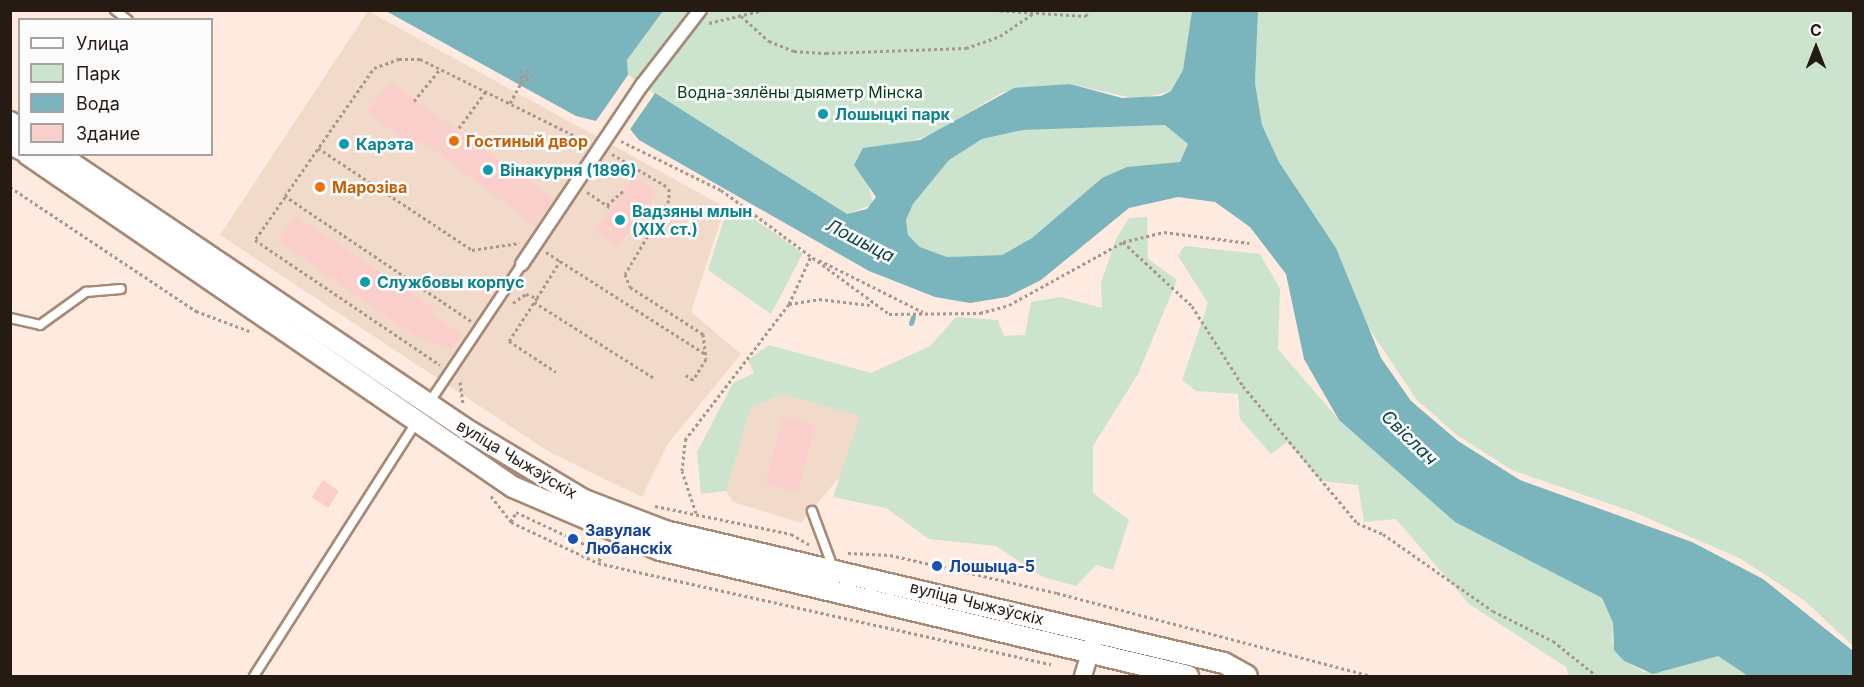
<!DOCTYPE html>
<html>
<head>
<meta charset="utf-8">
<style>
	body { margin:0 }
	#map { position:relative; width:1864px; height:687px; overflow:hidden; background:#feeade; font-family:Inter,sans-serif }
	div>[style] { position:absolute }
	.built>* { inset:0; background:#f2dacb }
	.green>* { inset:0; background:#cce4ce }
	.water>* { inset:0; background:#7ab5be }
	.pier>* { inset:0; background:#feeade }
	.stream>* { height:5px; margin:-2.5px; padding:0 2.5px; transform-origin:2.5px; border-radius:2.5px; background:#7ab5be }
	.building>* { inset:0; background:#facfcb }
	.path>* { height:3px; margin-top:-1.5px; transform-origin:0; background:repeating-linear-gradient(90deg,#a7978d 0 3px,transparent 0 6px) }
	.roads { filter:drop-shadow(2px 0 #a68976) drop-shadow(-2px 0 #a68976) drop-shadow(0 2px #a68976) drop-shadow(0 -2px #a68976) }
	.service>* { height:8px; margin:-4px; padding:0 4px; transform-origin:4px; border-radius:4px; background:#fff }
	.pedestrian>* { height:12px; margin:-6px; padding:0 6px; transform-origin:6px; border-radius:6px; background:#fff }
	.minor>* { height:16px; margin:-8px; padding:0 8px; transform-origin:8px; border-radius:8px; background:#fff }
	.tertiary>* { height:20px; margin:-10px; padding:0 10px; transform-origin:10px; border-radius:10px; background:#fff }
	.dots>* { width:16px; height:16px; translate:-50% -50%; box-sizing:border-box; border:3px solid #fcfcfc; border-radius:50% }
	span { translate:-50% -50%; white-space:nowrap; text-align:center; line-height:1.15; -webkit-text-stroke:5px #fcfcfc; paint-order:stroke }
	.park-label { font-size:16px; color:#003e13 }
	.culture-label { font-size:16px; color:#0d838f; font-weight:700 }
	.left { translate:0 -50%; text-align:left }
	.food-label { font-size:16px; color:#c56008; font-weight:700 }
	.street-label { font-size:16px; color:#261b13 }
	.transit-label { font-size:16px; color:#164399; font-weight:700 }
	.water-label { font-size:18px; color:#0c434a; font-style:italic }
	.frame { position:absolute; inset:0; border:12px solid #261b13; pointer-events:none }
	.legend { position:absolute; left:18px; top:18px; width:195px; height:138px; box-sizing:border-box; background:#fcfcfc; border:2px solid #a6a29f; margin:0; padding:8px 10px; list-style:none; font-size:18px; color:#261b13 }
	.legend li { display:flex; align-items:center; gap:12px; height:30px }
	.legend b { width:30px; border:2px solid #a6a29f }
	.north { position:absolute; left:1786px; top:18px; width:60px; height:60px; -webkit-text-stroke:4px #fcfcfc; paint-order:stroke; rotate:0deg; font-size:16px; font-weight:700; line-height:24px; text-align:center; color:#261b13 }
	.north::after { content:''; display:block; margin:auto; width:21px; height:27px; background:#261b13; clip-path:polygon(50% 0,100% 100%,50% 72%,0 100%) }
</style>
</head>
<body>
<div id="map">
	<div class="built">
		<div style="clip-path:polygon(368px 11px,725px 207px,691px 312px,741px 354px,667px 445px,642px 497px,551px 453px,220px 235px)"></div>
		<div style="clip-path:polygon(783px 394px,861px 416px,847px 468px,801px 523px,733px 502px,726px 491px,751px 408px)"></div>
	</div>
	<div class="green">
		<div style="clip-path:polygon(663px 11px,1192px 11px,1183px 70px,1171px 91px,1137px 99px,1070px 84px,1003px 92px,933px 134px,896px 146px,868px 183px,873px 204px,847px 214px,693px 121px,628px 75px,627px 60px)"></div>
		<div style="clip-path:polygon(1258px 11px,1853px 11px,1853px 646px,1805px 601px,1741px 559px,1636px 513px,1512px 470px,1457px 435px,1417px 400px,1368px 327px,1336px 248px,1279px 162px,1262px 125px,1255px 83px)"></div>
		<div style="clip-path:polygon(1165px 125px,1188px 144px,1180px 162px,1102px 178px,1032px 238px,1002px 255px,947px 257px,920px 247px,908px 235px,906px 220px,913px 204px,949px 160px,981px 139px,1023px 130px)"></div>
		<div style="clip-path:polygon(738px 208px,803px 253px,771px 314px,708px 270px,726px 213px)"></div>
		<div style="clip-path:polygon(1147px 217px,1148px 259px,1177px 280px,1138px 374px,1093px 446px,1093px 493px,1129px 520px,1113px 570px,1096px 565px,1076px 586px,1043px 577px,996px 546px,929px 539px,886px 508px,833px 497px,860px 416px,783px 394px,751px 408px,726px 491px,701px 494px,697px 452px,733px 383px,754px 373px,748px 360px,769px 345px,871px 373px,930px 346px,956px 317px,998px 320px,1004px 336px,1025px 335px,1031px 302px,1061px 297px,1102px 308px,1101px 283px,1116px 239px,1129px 218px)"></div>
		<div style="clip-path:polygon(1184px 246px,1260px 254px,1280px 289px,1278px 349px,1339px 420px,1455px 522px,1602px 598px,1613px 623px,1612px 643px,1624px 661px,1644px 672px,1663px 672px,1698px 657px,1718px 656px,1748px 676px,1569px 676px,1566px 667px,1469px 604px,1396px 519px,1364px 522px,1358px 485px,1321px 481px,1287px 442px,1271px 454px,1240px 419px,1238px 394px,1196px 391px,1182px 380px,1208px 303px,1178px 256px)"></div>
	</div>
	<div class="water">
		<div style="clip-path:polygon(evenodd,386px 11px,663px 11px,627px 60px,628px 75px,616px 93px,641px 113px,655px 93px,847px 214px,867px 209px,876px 197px,854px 165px,863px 148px,920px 140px,1014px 88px,1070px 84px,1122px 98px,1161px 96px,1171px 91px,1183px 70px,1192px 11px,1258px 11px,1255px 83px,1262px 125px,1279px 162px,1336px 248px,1381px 358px,1411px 401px,1458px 441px,1520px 480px,1692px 542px,1763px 579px,1853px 651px,1853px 676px,1748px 676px,1718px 656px,1653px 674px,1624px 661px,1614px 650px,1613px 623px,1602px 598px,1455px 522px,1339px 420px,1304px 359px,1286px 274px,1250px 227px,1215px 202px,1178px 197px,1129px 208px,1041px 280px,1007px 297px,970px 303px,935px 297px,869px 271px,639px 140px,630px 129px,634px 123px,608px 105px,596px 121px,576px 116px,386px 11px,1165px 125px,1188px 144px,1180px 162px,1127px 167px,1102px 178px,1032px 238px,1002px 255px,947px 257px,920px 247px,908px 235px,906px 220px,913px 204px,949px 160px,982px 139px,1023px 130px,1165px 125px)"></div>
	</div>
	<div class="pier">
		<div style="clip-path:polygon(628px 75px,620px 93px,640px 109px,655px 93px,628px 132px,630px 124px,609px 108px,596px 121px)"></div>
	</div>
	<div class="stream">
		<div style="left:911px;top:323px;width:6px;rotate:-72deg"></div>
	</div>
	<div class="building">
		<div style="clip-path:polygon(390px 82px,555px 200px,535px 226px,421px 140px,414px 148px,367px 111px)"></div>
		<div style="clip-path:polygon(635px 175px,658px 192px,617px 248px,594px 231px)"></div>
		<div style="clip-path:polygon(296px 216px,435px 309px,431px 314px,462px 335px,451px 350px,413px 335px,277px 241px)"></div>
		<div style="clip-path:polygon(784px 416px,816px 425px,797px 492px,765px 483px)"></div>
		<div style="clip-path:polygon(323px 480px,339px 491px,328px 508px,312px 497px)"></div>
	</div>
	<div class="path">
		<div style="left:994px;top:10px;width:92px;rotate:3.7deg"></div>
		<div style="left:1086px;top:16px;width:7px;rotate:-56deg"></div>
		<div style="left:741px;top:16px;width:38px;rotate:42deg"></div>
		<div style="left:769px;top:41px;width:27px;rotate:22deg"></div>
		<div style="left:794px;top:51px;width:32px;rotate:4deg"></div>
		<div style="left:826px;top:53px;width:140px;rotate:-2deg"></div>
		<div style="left:966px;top:48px;width:36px;rotate:-19deg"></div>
		<div style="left:1000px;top:36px;width:41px;rotate:-34.1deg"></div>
		<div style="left:709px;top:23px;width:56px;rotate:-13.5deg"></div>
		<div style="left:521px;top:70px;width:13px;rotate:90deg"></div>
		<div style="left:521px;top:83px;width:13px;rotate:-32deg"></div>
		<div style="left:414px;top:101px;width:41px;rotate:-50.9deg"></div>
		<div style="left:510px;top:103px;width:38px;rotate:-61deg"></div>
		<div style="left:459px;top:128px;width:46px;rotate:-53.9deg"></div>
		<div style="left:621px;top:141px;width:111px;rotate:26.1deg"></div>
		<div style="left:721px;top:190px;width:209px;rotate:36.4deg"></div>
		<div style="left:889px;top:314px;width:91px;rotate:-0.6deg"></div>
		<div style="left:980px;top:313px;width:30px;rotate:-15deg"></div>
		<div style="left:1009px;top:305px;width:130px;rotate:-28.9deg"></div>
		<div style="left:1123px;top:242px;width:42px;rotate:-13.7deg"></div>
		<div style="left:1164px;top:232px;width:86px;rotate:7.4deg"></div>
		<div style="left:318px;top:148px;width:185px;rotate:33.5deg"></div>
		<div style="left:472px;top:250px;width:48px;rotate:-8.5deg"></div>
		<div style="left:612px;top:154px;width:66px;rotate:30.8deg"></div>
		<div style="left:669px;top:188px;width:12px;rotate:90deg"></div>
		<div style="left:669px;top:200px;width:86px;rotate:120.7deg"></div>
		<div style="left:625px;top:274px;width:14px;rotate:69deg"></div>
		<div style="left:630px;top:287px;width:87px;rotate:32.8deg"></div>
		<div style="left:703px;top:334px;width:25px;rotate:83deg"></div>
		<div style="left:706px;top:359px;width:25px;rotate:122deg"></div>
		<div style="left:693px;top:380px;width:11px;rotate:-146deg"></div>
		<div style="left:10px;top:187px;width:224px;rotate:33.7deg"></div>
		<div style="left:196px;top:311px;width:60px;rotate:20.6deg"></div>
		<div style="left:587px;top:192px;width:29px;rotate:34deg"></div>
		<div style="left:285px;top:197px;width:52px;rotate:124.9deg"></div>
		<div style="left:255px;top:240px;width:223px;rotate:34deg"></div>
		<div style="left:607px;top:205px;width:21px;rotate:-41deg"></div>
		<div style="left:1123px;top:242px;width:94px;rotate:42.8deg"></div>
		<div style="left:1192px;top:306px;width:95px;rotate:57.5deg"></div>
		<div style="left:1243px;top:386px;width:178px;rotate:50.2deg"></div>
		<div style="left:1357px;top:523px;width:28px;rotate:23deg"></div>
		<div style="left:1383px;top:534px;width:134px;rotate:35deg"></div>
		<div style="left:1493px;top:611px;width:67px;rotate:26.6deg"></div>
		<div style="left:1553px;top:641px;width:56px;rotate:38.5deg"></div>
		<div style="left:546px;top:252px;width:17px;rotate:33deg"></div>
		<div style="left:819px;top:260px;width:116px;rotate:26.6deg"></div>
		<div style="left:537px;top:298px;width:44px;rotate:-58.1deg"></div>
		<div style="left:560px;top:261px;width:174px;rotate:32.6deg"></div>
		<div style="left:534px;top:302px;width:144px;rotate:32.3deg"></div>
		<div style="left:513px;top:303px;width:16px;rotate:-35deg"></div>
		<div style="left:526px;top:294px;width:12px;rotate:20deg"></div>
		<div style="left:537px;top:298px;width:51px;rotate:123.1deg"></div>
		<div style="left:509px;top:341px;width:56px;rotate:33.4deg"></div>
		<div style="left:789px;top:304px;width:30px;rotate:-9deg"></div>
		<div style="left:819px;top:299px;width:51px;rotate:6.7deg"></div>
		<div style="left:471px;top:321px;width:224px;rotate:-146.1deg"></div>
		<div style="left:285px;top:196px;width:156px;rotate:-55.2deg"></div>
		<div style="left:374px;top:68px;width:27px;rotate:-20deg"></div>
		<div style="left:399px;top:59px;width:21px"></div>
		<div style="left:420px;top:59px;width:186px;rotate:26.4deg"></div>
		<div style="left:460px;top:382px;width:22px;rotate:82deg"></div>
		<div style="left:491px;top:496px;width:33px;rotate:52deg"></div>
		<div style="left:511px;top:522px;width:96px;rotate:25.2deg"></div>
		<div style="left:598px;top:563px;width:464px;rotate:12.6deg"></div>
		<div style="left:655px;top:506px;width:139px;rotate:11.6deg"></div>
		<div style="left:791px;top:534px;width:22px;rotate:30deg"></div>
		<div style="left:696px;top:513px;width:44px;rotate:-108.4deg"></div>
		<div style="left:682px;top:471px;width:31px;rotate:-84deg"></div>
		<div style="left:685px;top:440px;width:171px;rotate:-52.6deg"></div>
		<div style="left:789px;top:304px;width:53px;rotate:-65.4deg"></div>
		<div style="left:511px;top:522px;width:11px;rotate:-63deg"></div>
		<div style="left:516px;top:512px;width:96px;rotate:25.2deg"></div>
		<div style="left:603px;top:553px;width:11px;rotate:117deg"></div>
		<div style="left:848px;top:553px;width:42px;rotate:2.7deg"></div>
		<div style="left:890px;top:555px;width:171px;rotate:12.8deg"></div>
		<div style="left:1057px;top:593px;width:325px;rotate:14.8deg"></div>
	</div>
	<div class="roads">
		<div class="service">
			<div style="left:115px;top:10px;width:16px;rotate:38deg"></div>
			<div style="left:10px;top:318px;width:31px;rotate:13deg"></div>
			<div style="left:40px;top:325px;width:57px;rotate:-35.7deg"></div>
			<div style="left:86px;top:292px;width:35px;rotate:-5deg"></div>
			<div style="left:429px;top:403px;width:167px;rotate:-56.2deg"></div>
			<div style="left:812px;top:511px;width:63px;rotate:69.6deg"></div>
			<div style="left:254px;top:676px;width:303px;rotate:-57.4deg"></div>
		</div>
		<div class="pedestrian">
			<div style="left:522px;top:264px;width:216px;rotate:-56.2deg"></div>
			<div style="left:642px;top:85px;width:95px;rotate:-52.3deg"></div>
		</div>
		<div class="minor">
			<div style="left:1083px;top:676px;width:38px;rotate:-73deg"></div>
		</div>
		<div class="tertiary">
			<div style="left:10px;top:122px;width:12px;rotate:31deg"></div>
			<div style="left:10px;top:143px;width:12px;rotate:31deg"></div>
			<div style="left:27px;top:154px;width:589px;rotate:34.42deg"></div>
			<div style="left:513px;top:487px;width:160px;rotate:23.2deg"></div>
			<div style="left:660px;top:550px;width:543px;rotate:13.42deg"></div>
			<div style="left:58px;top:154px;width:490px;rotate:34deg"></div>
			<div style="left:464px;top:428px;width:140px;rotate:31deg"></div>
			<div style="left:584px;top:500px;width:87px;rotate:20.9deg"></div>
			<div style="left:665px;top:531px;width:574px;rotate:13.29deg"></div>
			<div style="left:1224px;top:663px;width:26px;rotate:29deg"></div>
		</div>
	</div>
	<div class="dots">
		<div style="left:823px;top:114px;background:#0f9aa8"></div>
		<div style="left:454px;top:141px;background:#e8710a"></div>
		<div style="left:344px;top:144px;background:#0f9aa8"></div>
		<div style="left:488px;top:170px;background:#0f9aa8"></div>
		<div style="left:320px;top:187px;background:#e8710a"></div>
		<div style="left:620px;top:220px;background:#0f9aa8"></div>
		<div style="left:365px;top:282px;background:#0f9aa8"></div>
		<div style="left:573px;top:539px;background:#1a4fb4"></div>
		<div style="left:937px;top:566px;background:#1a4fb4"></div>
	</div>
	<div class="park-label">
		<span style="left:800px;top:92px">Водна-зялёны дыяметр Мінска</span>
	</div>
	<div class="culture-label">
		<span class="left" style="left:835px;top:114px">Лошыцкі парк</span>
		<span class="left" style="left:356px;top:144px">Карэта</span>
		<span class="left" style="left:500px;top:170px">Вінакурня (1896)</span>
		<span class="left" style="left:632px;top:220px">Вадзяны млын<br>(XIX ст.)</span>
		<span class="left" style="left:377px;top:282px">Службовы корпус</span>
	</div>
	<div class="food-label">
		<span class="left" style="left:466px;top:141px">Гостиный двор</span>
		<span class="left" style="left:332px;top:187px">Марозіва</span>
	</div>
	<div class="street-label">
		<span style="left:517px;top:459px;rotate:31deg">вуліца Чыжэўскіх</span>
		<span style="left:977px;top:603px;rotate:14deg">вуліца Чыжэўскіх</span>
	</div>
	<div class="transit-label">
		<span class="left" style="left:585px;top:539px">Завулак<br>Любанскіх</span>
		<span class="left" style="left:949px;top:566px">Лошыца-5</span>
	</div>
	<div class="water-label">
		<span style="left:860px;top:241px;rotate:27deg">Лошыца</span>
		<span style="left:1409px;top:438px;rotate:44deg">Свіслач</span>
	</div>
	<div class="frame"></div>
	<ul class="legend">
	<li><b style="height:8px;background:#fff"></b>Улица</li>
	<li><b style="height:16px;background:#cce4ce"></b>Парк</li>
	<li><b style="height:16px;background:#7ab5be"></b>Вода</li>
	<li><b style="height:16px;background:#facfcb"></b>Здание</li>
	</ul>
	<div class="north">С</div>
</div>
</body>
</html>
